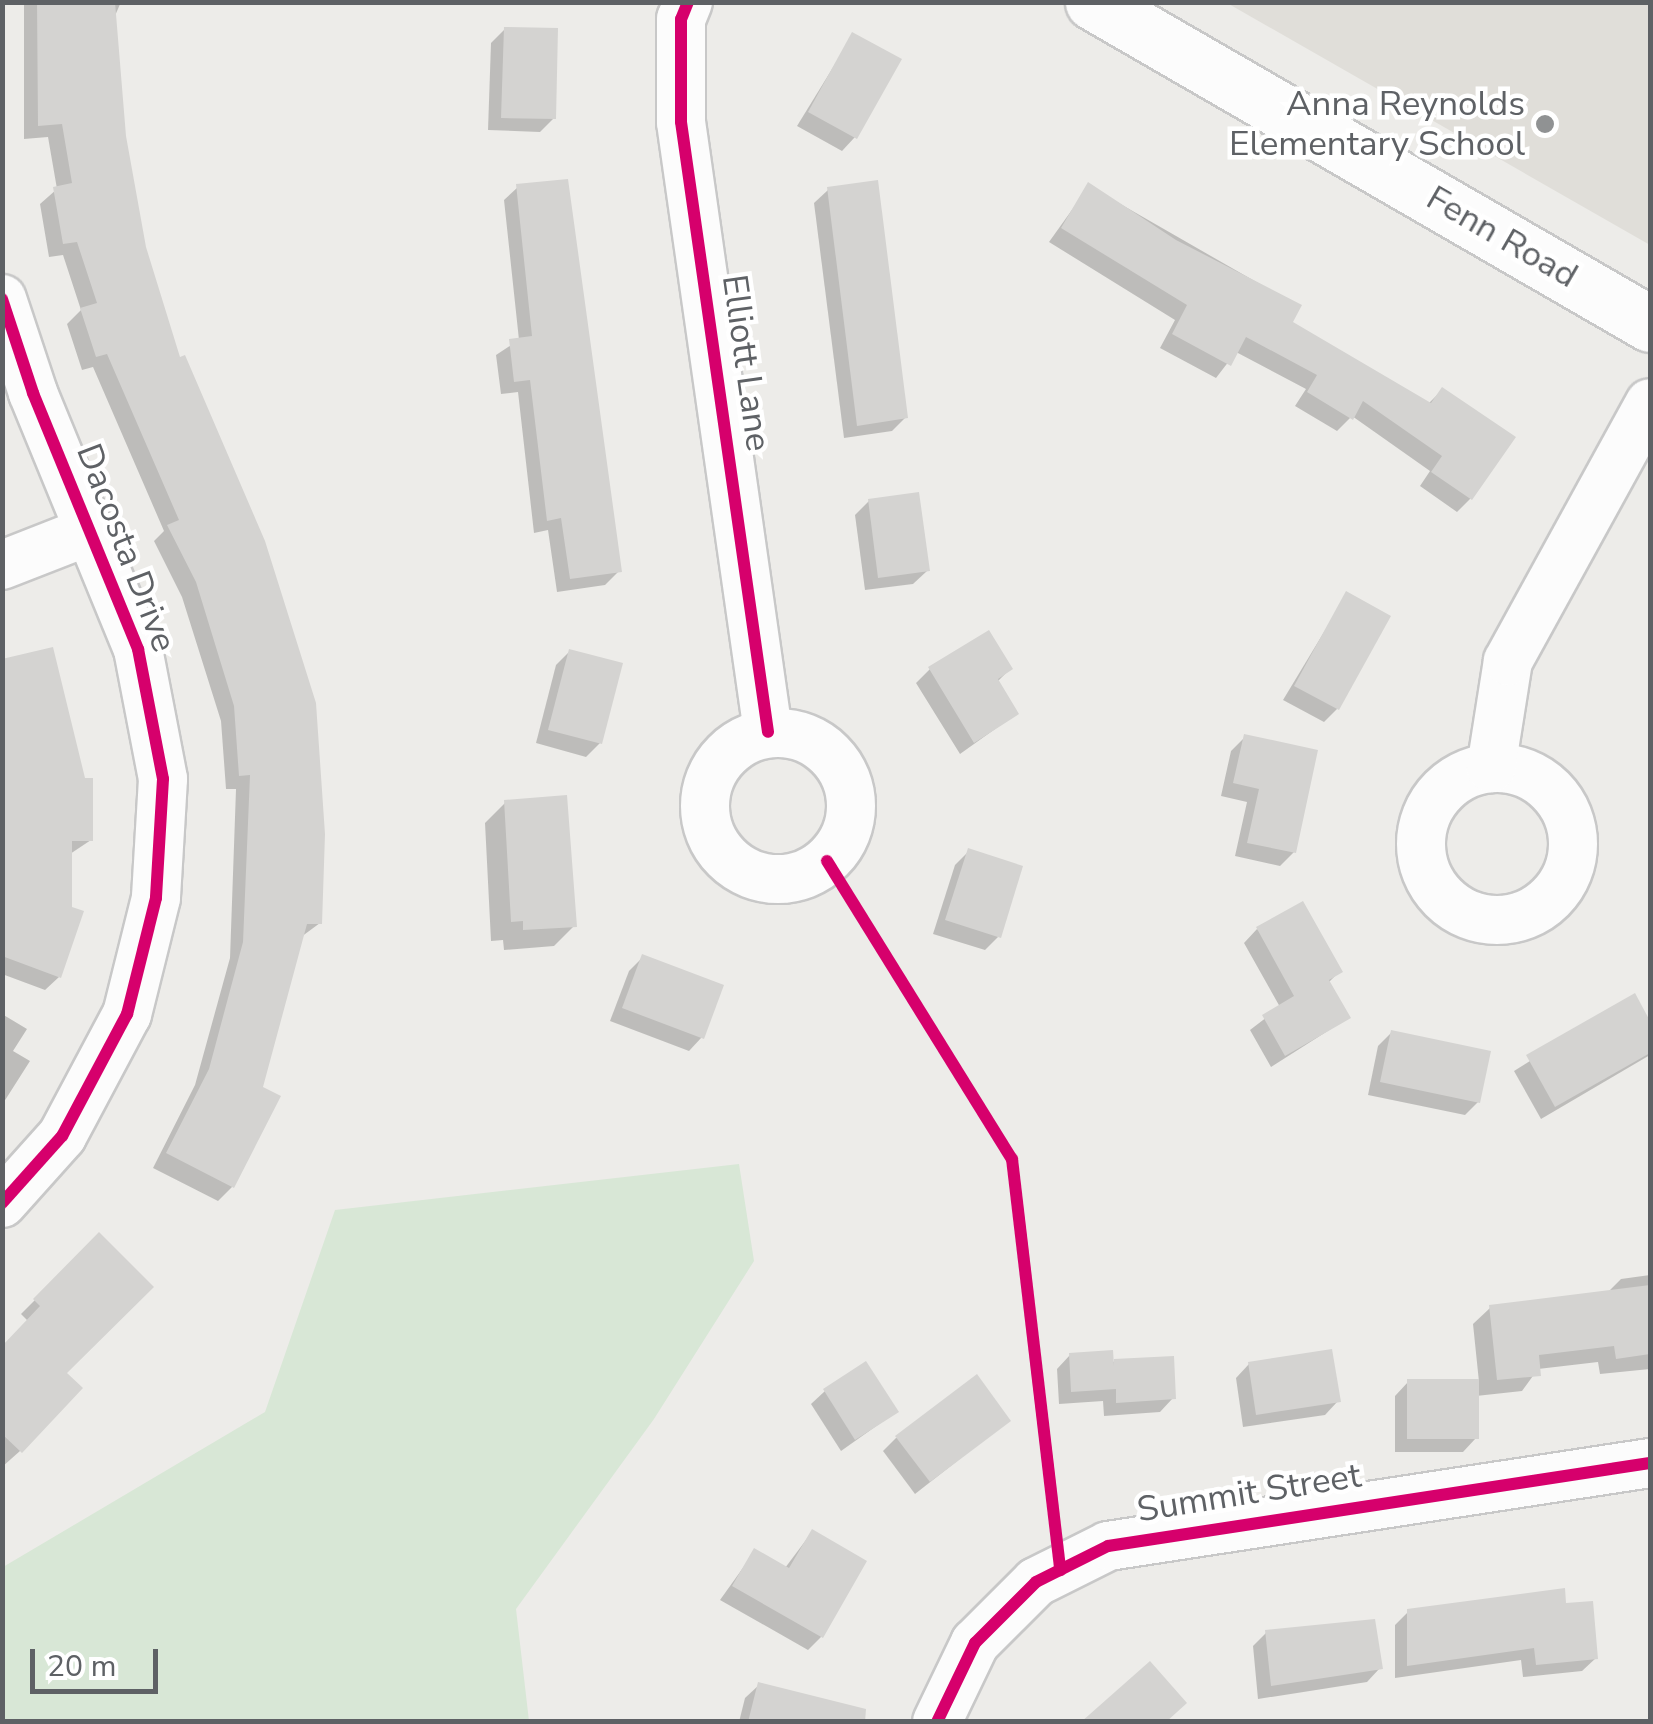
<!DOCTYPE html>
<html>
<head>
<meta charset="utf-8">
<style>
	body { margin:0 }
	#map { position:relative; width:1653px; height:1724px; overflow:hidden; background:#edece9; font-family:"Nunito Sans",sans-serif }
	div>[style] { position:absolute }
	.education>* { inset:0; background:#e0ded9 }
	.green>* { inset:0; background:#d8e7d6 }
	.shadow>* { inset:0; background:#0003 }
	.building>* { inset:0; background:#d4d3d1 }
	.roads { filter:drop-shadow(2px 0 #c8c8c8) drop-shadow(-2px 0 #c8c8c8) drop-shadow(0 2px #c8c8c8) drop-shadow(0 -2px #c8c8c8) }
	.street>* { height:48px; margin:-24px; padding:0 24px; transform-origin:24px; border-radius:24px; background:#fcfcfc }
	.street>.ring { margin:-24px; padding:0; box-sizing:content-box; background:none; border:48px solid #fcfcfc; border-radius:50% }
	.secondary>* { height:55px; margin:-27.5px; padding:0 27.5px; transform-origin:27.5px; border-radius:27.5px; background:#fcfcfc }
	.cycleway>* { height:12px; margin:-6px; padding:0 6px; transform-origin:6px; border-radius:6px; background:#d6006c }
	.dots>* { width:28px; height:28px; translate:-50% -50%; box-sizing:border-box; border:5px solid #fff; border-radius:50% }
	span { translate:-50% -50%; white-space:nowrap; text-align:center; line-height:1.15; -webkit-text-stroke:9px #fff; paint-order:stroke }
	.poi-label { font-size:35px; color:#5e6165 }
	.right { translate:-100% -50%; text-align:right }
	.street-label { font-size:35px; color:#5e6165 }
	.frame { position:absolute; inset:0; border:5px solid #5e6165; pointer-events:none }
	.scale { position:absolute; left:30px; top:1649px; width:128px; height:45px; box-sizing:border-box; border:5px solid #5e6165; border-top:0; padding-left:12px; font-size:30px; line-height:35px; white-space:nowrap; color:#5e6165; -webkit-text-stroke:8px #fff; paint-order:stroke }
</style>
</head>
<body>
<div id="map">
	<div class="education">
		<div style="clip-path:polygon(1227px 3px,1650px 3px,1650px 245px)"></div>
	</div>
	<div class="green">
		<div style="clip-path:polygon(739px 1164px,754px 1261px,654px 1419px,516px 1609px,529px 1721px,3px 1721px,3px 1567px,265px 1412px,335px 1210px)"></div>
	</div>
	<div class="shadow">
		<div style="clip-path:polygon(24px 2px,121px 2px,114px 18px,123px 136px,143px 248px,320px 923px,301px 937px,232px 1187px,218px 1201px,153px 1168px,195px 1085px,230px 958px,236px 789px,226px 789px,221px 721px,182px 597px,154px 541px,164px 531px,93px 367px,82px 370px,67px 324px,81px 310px,63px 255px,49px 257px,40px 204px,57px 189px,48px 137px,24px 139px)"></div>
		<div style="clip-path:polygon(505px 29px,554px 118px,540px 132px,488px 130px,491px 43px)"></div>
		<div style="clip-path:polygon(853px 35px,855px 137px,842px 151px,797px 126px)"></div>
		<div style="clip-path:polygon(1089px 186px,1298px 306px,1290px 323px,1428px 404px,1442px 390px,1512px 438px,1470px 499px,1457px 512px,1420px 486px,1430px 471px,1352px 416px,1337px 431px,1295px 406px,1306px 389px,1236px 352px,1216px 378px,1160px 348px,1175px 320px,1049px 242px)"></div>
		<div style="clip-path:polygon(518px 187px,619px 571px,605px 585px,557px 592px,548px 530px,534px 533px,518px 392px,501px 394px,496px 355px,519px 340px,504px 200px)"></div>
		<div style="clip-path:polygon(828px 190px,905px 418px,892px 431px,844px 438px,814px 203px)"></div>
		<div style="clip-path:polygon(869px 501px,927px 571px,913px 584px,865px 590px,855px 515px)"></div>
		<div style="clip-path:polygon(1347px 594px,1337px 709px,1324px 722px,1283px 700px)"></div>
		<div style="clip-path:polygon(570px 651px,600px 743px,586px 757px,536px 743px,556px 665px)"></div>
		<div style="clip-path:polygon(2px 664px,91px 840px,70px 854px,59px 977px,45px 990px,2px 974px)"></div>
		<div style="clip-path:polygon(930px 669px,1010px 669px,997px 682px,1016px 714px,960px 754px,916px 683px)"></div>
		<div style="clip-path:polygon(1245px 737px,1294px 852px,1280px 866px,1235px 856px,1247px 802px,1221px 796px,1231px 751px)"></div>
		<div style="clip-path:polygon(506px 802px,574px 926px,554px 946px,504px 950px,503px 940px,491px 941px,485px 823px)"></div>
		<div style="clip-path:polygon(969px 851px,998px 937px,985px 950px,933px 934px,955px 865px)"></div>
		<div style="clip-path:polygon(1257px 929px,1340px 971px,1328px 983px,1348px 1018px,1271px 1067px,1250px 1030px,1280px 1007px,1244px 943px)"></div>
		<div style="clip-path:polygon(643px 957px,702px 1037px,689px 1051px,610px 1021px,629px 971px)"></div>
		<div style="clip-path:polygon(1634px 996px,1650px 1026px,1650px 1055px,1541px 1119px,1514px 1071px)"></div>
		<div style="clip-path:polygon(2px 1014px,27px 1029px,13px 1051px,30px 1061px,2px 1105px)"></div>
		<div style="clip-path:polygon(1391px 1033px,1478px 1102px,1465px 1115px,1368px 1095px,1378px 1046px)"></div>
		<div style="clip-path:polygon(99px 1236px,63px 1373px,20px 1451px,2px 1467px,2px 1348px,28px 1321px,21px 1314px)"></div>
		<div style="clip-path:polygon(1650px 1275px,1650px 1369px,1600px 1374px,1598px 1362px,1538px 1369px,1522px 1391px,1476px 1396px,1476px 1438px,1463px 1452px,1395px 1452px,1395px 1396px,1408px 1382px,1479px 1382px,1473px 1324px,1490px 1308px,1606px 1294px,1621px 1279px)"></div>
		<div style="clip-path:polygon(1070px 1355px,1115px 1362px,1173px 1398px,1160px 1412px,1104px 1416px,1103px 1401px,1059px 1404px,1057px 1369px)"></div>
		<div style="clip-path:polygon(1249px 1364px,1338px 1401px,1325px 1415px,1243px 1427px,1236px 1378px)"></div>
		<div style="clip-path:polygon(825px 1391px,896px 1412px,841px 1451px,811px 1404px)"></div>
		<div style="clip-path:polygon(1008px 1421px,915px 1494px,883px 1451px,896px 1438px)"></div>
		<div style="clip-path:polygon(812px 1532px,821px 1637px,808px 1650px,720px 1600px,755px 1551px,785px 1568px)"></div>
		<div style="clip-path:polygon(1564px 1606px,1596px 1658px,1582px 1671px,1523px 1677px,1521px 1660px,1395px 1678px,1395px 1625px,1409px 1611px)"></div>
		<div style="clip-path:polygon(1266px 1633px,1380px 1668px,1367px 1682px,1258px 1699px,1253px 1646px)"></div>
		<div style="clip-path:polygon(759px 1685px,802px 1722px,739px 1722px,745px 1698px)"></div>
	</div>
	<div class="building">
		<div style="clip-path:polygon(37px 2px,115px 2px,126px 136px,146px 247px,180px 357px,185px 355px,265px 541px,316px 703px,325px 834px,322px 924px,307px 924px,263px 1087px,281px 1096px,234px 1188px,166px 1153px,209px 1069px,243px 942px,250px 775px,239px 776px,234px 706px,196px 582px,167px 525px,179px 520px,107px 354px,96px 357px,80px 308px,97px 303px,77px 242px,63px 244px,53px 187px,72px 183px,62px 124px,38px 126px)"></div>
		<div style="clip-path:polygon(504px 27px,558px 28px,556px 119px,501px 118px)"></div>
		<div style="clip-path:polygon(852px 32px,902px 59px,857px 139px,808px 112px)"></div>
		<div style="clip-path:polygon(568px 179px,622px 572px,570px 579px,561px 518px,547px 521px,530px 380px,514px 382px,509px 339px,532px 336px,516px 184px)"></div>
		<div style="clip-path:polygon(878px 180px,908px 418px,857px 426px,827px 187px)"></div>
		<div style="clip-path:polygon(1088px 182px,1176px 240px,1302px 305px,1293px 322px,1431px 403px,1442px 387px,1516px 437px,1472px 500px,1431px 472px,1442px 456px,1363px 401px,1353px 420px,1307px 392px,1317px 375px,1246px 337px,1231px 366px,1172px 334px,1187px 305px,1061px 228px)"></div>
		<div style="clip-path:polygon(919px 492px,930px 571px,878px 578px,868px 499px)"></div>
		<div style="clip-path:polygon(1346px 591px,1391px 616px,1339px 710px,1294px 686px)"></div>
		<div style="clip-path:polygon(989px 630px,1013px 669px,998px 679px,1019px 714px,974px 743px,928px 667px)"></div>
		<div style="clip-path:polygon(53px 647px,85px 778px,93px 778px,93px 841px,72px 841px,72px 907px,84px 911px,61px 978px,2px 956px,2px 659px)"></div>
		<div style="clip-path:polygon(569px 649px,623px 663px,602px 744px,548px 730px)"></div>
		<div style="clip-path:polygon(1244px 734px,1318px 750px,1296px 853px,1247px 843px,1259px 789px,1233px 783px)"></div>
		<div style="clip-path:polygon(567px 795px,577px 927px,523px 930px,523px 921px,511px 922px,504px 800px)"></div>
		<div style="clip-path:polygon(968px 848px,1023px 866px,1001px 938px,945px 920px)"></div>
		<div style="clip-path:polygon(1303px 901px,1343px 972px,1329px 980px,1351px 1018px,1285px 1056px,1262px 1015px,1294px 996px,1256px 927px)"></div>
		<div style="clip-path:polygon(642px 954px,724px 985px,704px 1039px,622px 1008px)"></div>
		<div style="clip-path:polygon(1635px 993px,1650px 1021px,1650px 1053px,1555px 1107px,1526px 1055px)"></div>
		<div style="clip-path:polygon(1391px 1030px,1491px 1051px,1480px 1103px,1380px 1082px)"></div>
		<div style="clip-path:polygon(99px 1232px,154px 1287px,67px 1373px,83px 1388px,22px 1453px,2px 1434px,2px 1346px,40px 1306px,33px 1299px)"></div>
		<div style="clip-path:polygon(1650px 1285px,1650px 1354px,1616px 1359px,1614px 1346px,1539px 1355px,1541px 1376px,1497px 1380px,1489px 1305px)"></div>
		<div style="clip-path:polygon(1332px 1349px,1341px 1402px,1256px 1415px,1248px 1362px)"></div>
		<div style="clip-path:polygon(1113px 1350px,1114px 1366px,1114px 1359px,1174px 1356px,1176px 1399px,1116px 1403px,1116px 1389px,1071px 1392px,1069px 1353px)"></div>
		<div style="clip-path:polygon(866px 1361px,899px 1412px,855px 1440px,823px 1389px)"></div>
		<div style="clip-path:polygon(977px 1374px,1011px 1421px,930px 1482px,895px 1436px)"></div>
		<div style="clip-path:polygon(1407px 1379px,1479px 1379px,1479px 1439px,1407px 1439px)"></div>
		<div style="clip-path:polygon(812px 1529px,867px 1561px,823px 1638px,732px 1586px,754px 1548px,789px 1568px)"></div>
		<div style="clip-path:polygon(1565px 1588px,1566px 1603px,1593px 1601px,1598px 1659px,1536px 1665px,1534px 1648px,1407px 1666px,1407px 1609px)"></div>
		<div style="clip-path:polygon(1375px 1619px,1383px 1669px,1271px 1686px,1265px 1630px)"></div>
		<div style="clip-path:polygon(1150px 1661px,1187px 1703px,1166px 1722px,1081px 1722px)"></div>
		<div style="clip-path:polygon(758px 1682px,866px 1709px,865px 1722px,748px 1722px)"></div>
	</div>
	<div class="roads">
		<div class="street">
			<div style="left:688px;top:2px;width:18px;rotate:112deg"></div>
			<div style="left:681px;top:19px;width:103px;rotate:90deg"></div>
			<div style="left:681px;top:122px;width:616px;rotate:81.88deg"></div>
			<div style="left:2px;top:299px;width:99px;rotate:71.7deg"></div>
			<div style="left:33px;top:393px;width:277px;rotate:67.7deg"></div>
			<div style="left:138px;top:649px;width:132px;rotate:79.1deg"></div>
			<div style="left:163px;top:779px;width:119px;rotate:93.4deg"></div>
			<div style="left:156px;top:898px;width:120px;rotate:104deg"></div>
			<div style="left:127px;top:1014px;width:138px;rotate:118deg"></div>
			<div style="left:62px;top:1136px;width:90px;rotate:131.8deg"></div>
			<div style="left:2px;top:565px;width:93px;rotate:-21.3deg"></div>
			<div class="ring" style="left:705px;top:733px;width:98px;height:98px"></div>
			<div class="ring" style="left:1421px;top:768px;width:104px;height:104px"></div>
			<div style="left:1491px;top:768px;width:108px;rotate:-81deg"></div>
			<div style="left:1508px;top:661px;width:294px;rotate:-61.2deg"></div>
			<div style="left:937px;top:1722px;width:88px;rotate:-64.3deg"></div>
			<div style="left:975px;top:1643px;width:86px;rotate:-45deg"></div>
			<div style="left:1036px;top:1582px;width:80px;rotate:-26.6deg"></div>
			<div style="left:1108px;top:1546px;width:548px;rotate:-8.71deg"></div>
		</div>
		<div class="secondary">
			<div style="left:1093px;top:2px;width:643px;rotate:30.03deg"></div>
		</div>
	</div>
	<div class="cycleway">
		<div style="left:688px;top:2px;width:18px;rotate:112deg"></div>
		<div style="left:681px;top:19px;width:103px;rotate:90deg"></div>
		<div style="left:681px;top:122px;width:616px;rotate:81.88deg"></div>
		<div style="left:2px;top:299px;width:99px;rotate:71.7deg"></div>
		<div style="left:33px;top:393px;width:277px;rotate:67.7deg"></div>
		<div style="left:138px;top:649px;width:132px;rotate:79.1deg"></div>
		<div style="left:163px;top:779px;width:119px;rotate:93.4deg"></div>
		<div style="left:156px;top:898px;width:120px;rotate:104deg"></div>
		<div style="left:127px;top:1014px;width:138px;rotate:118deg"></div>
		<div style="left:62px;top:1136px;width:90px;rotate:131.8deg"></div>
		<div style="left:827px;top:861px;width:351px;rotate:58.2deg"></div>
		<div style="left:1012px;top:1159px;width:414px;rotate:83.3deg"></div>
		<div style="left:937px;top:1722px;width:88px;rotate:-64.3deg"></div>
		<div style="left:975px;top:1643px;width:86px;rotate:-45deg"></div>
		<div style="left:1036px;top:1582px;width:80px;rotate:-26.6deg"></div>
		<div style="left:1108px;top:1546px;width:548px;rotate:-8.71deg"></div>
	</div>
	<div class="dots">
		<div style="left:1545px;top:124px;background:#909293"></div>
	</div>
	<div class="poi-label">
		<span class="right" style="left:1525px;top:124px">Anna Reynolds<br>Elementary School</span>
	</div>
	<div class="street-label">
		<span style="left:1502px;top:237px;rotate:30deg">Fenn Road</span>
		<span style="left:746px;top:363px;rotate:82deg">Elliott Lane</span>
		<span style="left:126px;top:548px;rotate:69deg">Dacosta Drive</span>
		<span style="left:1249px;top:1493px;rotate:-9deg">Summit Street</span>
	</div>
	<div class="frame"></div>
	<div class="scale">20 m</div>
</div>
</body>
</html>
